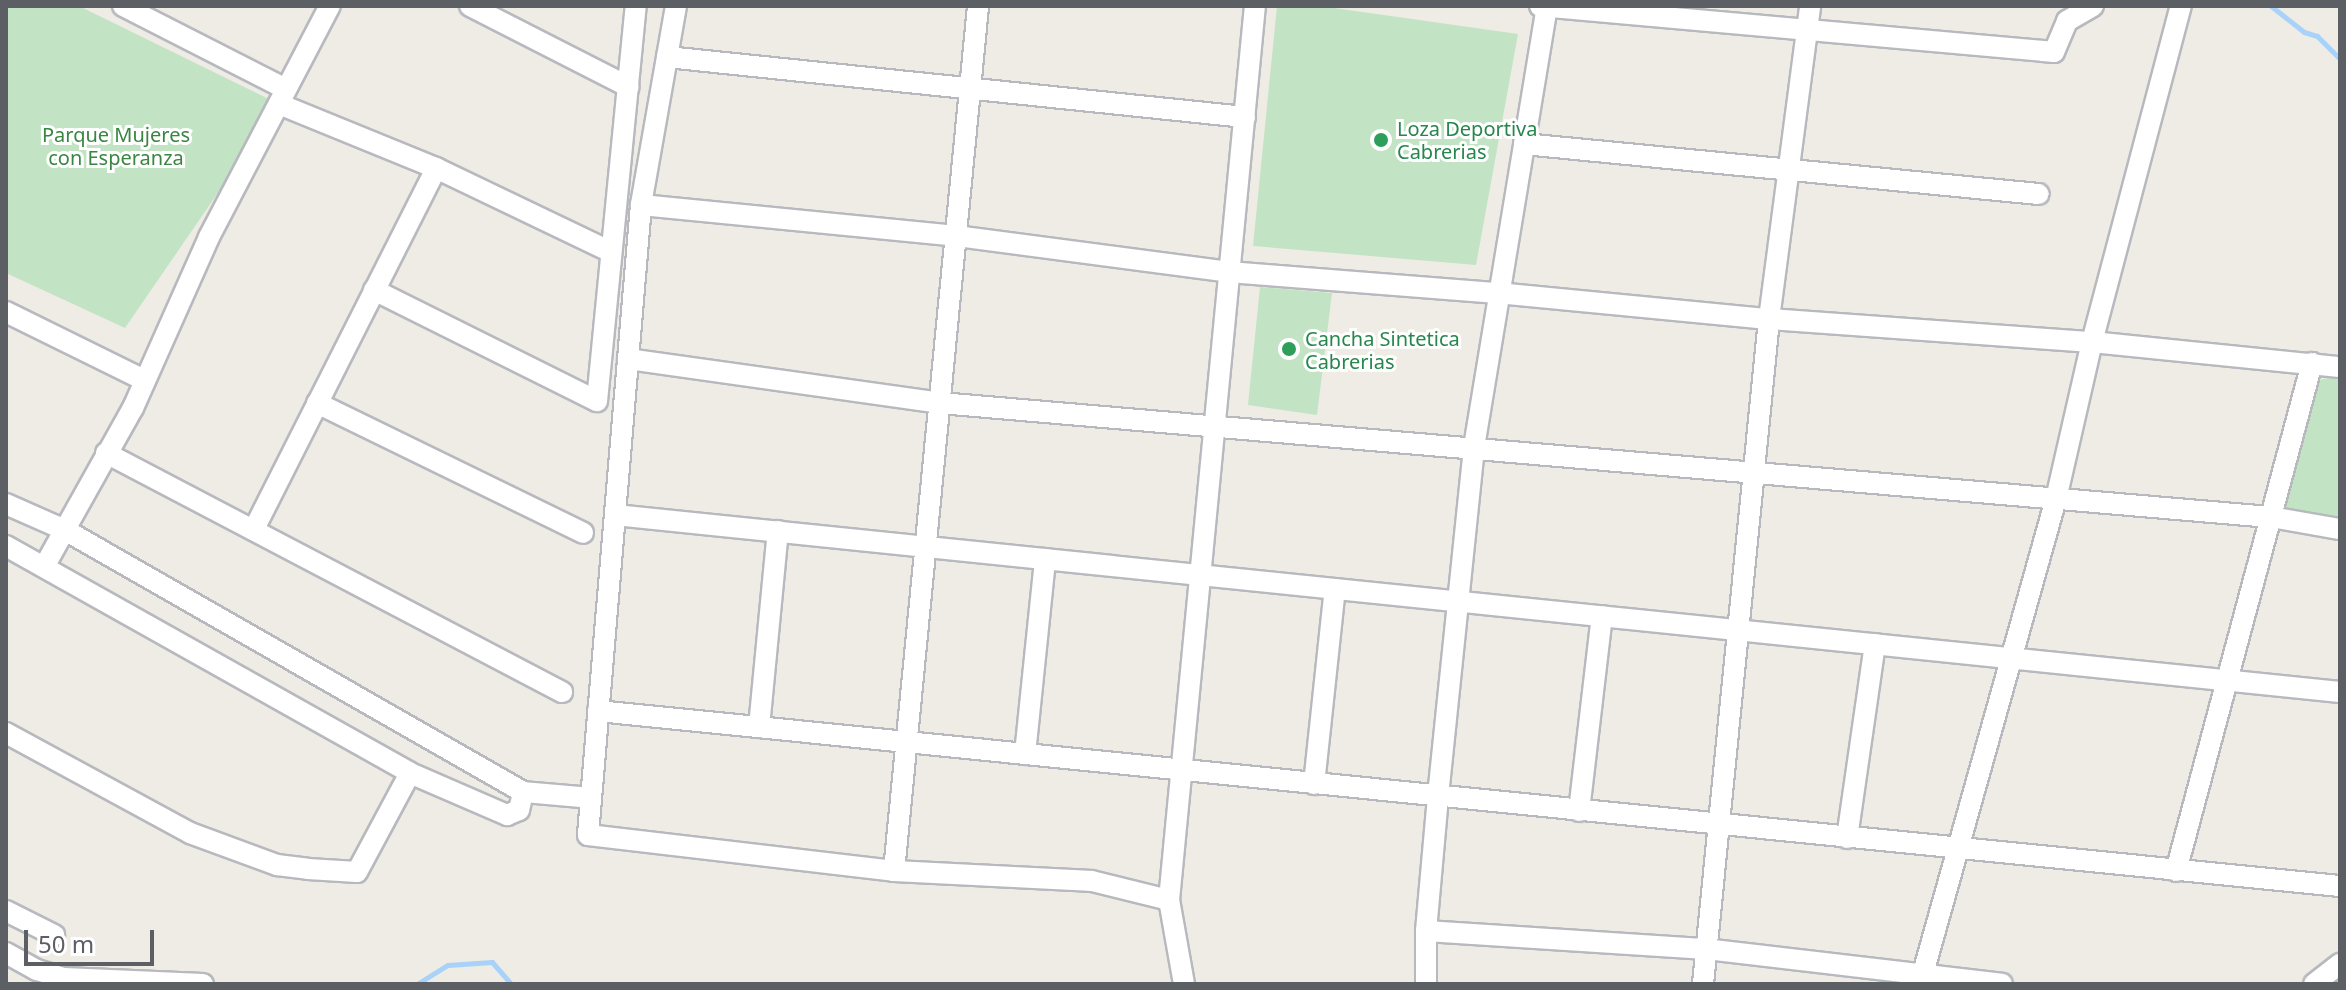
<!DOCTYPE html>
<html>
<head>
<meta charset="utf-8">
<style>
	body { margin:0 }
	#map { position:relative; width:2346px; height:990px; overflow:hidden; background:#eeece4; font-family:"Noto Sans",sans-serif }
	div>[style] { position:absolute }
	.green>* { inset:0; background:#c2e4c4 }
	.stream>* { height:5px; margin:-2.5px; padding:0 2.5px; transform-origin:2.5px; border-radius:2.5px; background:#a8d2fa }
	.roads { filter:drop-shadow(2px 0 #b7b9be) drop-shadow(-2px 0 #b7b9be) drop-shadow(0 2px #b7b9be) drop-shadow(0 -2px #b7b9be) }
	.minor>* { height:20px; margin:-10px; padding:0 10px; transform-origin:10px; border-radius:10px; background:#fff }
	.dots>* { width:22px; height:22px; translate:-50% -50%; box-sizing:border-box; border:4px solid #fff; border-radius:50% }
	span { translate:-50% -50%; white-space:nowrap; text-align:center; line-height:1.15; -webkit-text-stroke:6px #fff; paint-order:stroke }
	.leisure-label { font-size:20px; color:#27864d }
	.left { translate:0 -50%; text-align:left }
	.park-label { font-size:20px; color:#3b8542 }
	.frame { position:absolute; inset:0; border:8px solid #5c5f64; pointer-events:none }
	.scale { position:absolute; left:24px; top:930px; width:130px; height:36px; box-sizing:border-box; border:4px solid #5c5f64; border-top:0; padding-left:10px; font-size:24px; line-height:28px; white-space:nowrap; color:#5c5f64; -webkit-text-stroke:6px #fff; paint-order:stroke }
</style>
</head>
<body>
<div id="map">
	<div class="green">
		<div style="clip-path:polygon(6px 6px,79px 6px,279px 104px,125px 328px,6px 273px)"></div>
		<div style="clip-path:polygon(1277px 6px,1320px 6px,1518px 34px,1476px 265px,1253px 246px)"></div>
		<div style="clip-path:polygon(1260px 287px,1332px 293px,1317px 415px,1248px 405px)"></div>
		<div style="clip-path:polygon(2331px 377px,2340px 379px,2340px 517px,2285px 509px,2320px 380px)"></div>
	</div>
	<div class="stream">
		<div style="left:2271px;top:6px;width:42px;rotate:38.2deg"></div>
		<div style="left:2304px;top:32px;width:14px;rotate:17deg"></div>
		<div style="left:2317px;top:36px;width:33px;rotate:45deg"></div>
		<div style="left:417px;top:984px;width:36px;rotate:-32deg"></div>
		<div style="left:448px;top:965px;width:44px;rotate:-3.9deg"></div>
		<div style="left:492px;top:962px;width:29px;rotate:49deg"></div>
	</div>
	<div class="roads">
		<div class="minor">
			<div style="left:123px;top:6px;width:183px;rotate:27deg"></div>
			<div style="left:470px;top:6px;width:178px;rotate:27deg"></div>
			<div style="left:676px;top:6px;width:202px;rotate:100deg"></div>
			<div style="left:641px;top:205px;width:632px;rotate:94.81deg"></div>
			<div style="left:588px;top:835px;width:308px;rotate:6.7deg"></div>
			<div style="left:894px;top:871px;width:198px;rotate:2.9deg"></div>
			<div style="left:1092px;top:881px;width:79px;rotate:13.9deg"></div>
			<div style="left:1540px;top:6px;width:516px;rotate:5.11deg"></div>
			<div style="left:2054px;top:52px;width:34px;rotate:-67deg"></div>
			<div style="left:2067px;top:21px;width:30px;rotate:-30deg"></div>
			<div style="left:667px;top:57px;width:581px;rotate:5.93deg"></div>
			<div style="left:279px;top:104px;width:170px;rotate:22.2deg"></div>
			<div style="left:436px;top:168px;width:194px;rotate:25.6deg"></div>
			<div style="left:1524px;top:144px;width:517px;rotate:5.55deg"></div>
			<div style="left:641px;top:205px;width:317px;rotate:5.6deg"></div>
			<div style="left:956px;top:236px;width:275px;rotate:7.5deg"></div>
			<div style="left:1229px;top:272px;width:269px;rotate:4.5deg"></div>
			<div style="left:1497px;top:293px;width:273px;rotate:5.5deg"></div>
			<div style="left:1769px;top:319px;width:324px;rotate:4.1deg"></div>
			<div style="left:2092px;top:342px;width:249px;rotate:5.8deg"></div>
			<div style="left:374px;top:290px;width:249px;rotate:26.5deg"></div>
			<div style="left:597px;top:401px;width:397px;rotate:-84.4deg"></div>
			<div style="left:6px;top:312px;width:154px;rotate:26.2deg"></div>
			<div style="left:628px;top:359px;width:315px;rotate:8deg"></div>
			<div style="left:940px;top:403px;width:1336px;rotate:4.9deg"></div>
			<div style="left:2271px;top:517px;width:70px;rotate:9.9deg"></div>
			<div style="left:317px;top:403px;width:296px;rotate:26deg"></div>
			<div style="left:106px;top:453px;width:515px;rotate:27.66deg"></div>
			<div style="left:6px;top:504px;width:64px;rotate:23.8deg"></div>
			<div style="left:65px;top:530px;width:528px;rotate:29.77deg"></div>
			<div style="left:523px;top:792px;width:68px;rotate:5deg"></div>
			<div style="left:615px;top:515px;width:1734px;rotate:5.86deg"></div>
			<div style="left:254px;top:529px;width:404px;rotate:-63.2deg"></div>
			<div style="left:6px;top:546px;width:463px;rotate:29.3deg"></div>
			<div style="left:410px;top:773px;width:106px;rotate:23.4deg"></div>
			<div style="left:507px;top:815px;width:13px;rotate:-23deg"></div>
			<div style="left:519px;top:810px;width:18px;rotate:-77deg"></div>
			<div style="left:44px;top:567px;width:182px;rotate:-60.8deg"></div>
			<div style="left:133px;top:408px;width:187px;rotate:-66deg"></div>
			<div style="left:209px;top:237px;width:261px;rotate:-62.4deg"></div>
			<div style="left:598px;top:711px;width:1751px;rotate:5.74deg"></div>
			<div style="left:759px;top:727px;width:197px;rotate:-84.5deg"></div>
			<div style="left:6px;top:733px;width:209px;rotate:28.5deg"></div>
			<div style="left:190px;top:833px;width:93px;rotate:20.2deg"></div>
			<div style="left:277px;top:865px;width:31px;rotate:7deg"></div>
			<div style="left:308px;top:869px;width:49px;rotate:3.5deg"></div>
			<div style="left:357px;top:872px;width:112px;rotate:-61.8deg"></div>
			<div style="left:1025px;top:754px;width:196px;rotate:-84.1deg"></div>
			<div style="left:1314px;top:784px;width:196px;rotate:-83.9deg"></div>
			<div style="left:1579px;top:811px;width:196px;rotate:-83.3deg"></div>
			<div style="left:1847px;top:838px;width:196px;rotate:-81.8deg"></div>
			<div style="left:894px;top:871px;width:869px;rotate:-84.45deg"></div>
			<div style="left:2176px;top:871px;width:526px;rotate:-75.01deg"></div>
			<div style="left:6px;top:911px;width:54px;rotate:26.6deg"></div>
			<div style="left:1426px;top:931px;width:281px;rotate:3.7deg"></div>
			<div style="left:1706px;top:949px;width:298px;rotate:6.7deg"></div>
			<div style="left:6px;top:953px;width:35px;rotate:29deg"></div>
			<div style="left:37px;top:970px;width:28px;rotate:17deg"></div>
			<div style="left:64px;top:978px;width:139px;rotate:2.5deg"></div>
			<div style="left:1184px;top:984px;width:85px;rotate:-100.1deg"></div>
			<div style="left:1169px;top:900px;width:898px;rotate:-84.51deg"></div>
			<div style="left:1426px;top:984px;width:53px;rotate:-90deg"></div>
			<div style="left:1426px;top:931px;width:136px;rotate:-84.9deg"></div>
			<div style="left:1438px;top:796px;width:351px;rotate:-84.1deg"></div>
			<div style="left:1474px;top:447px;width:447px;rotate:-80.6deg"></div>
			<div style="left:1703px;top:984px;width:668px;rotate:-84.33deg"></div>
			<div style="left:1769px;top:319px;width:316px;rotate:-82.5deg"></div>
			<div style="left:1920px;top:984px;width:504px;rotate:-74.34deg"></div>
			<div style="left:2056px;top:499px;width:161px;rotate:-77.1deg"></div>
			<div style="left:2092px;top:342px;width:348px;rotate:-75.2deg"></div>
			<div style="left:2314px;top:984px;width:33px;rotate:-38deg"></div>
		</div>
	</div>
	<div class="dots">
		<div style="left:1381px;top:140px;background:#2e9e5b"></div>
		<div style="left:1289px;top:349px;background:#2e9e5b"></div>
	</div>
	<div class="leisure-label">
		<span class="left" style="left:1397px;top:140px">Loza Deportiva<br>Cabrerias</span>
		<span class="left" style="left:1305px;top:350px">Cancha Sintetica<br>Cabrerias</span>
	</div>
	<div class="park-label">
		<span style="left:116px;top:146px">Parque Mujeres<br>con Esperanza</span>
	</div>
	<div class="frame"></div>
	<div class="scale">50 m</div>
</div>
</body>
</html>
